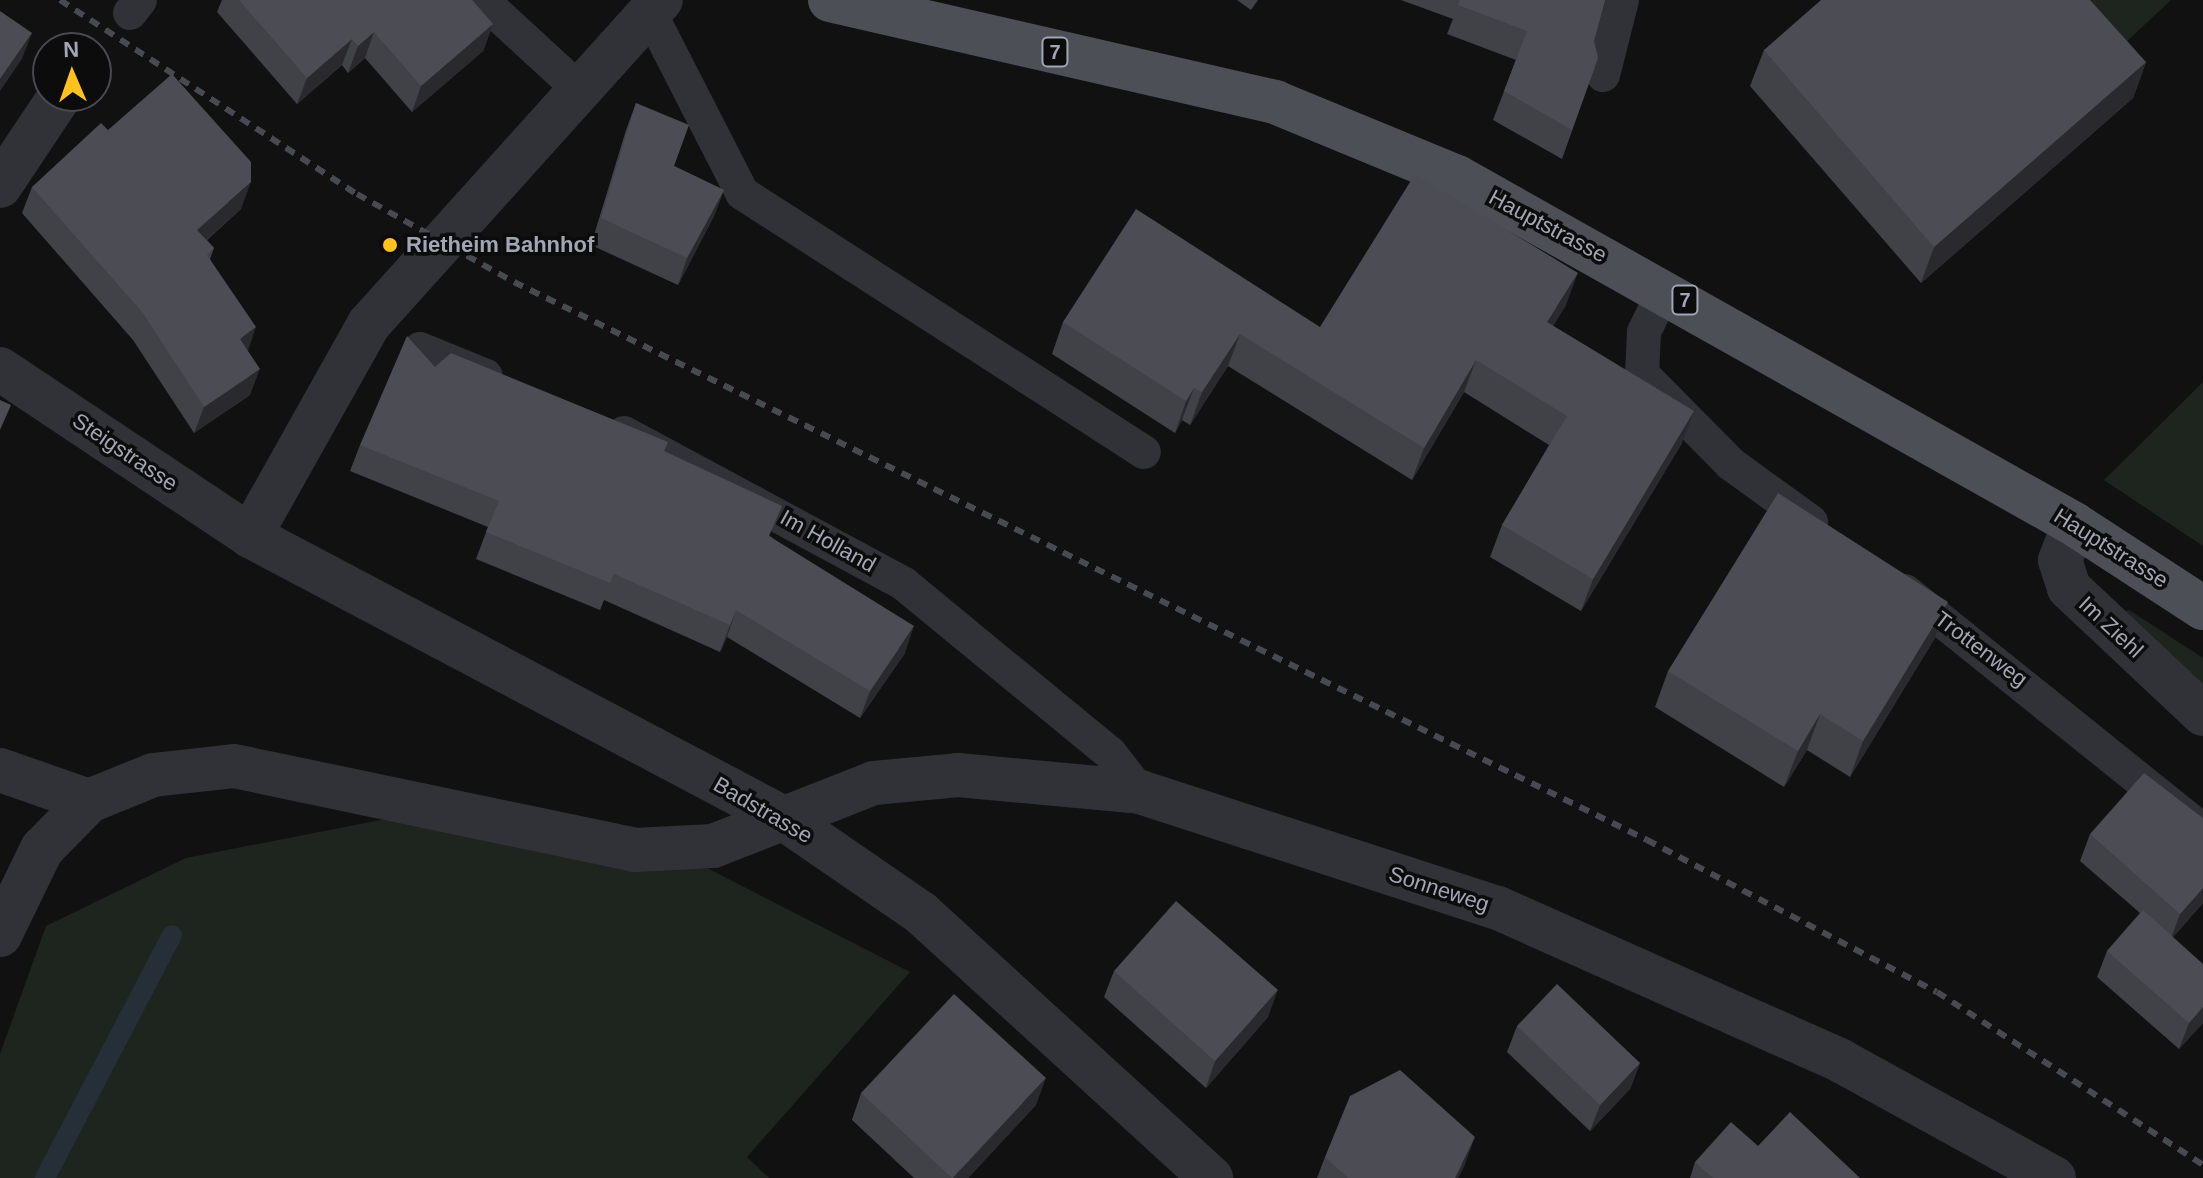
<!DOCTYPE html>
<html>
<head>
<meta charset="utf-8">
<style>
	body { margin:0 }
	#map { position:relative; width:2203px; height:1178px; overflow:hidden; background:#111112; font-family:Helvetica,sans-serif }
	div>[style] { position:absolute }
	.green>* { inset:0; background:#1d251e }
	.stream>* { height:20px; margin:-10px; padding:0 10px; transform-origin:10px; border-radius:10px; background:#262e37 }
	.service>* { height:34px; margin:-17px; padding:0 17px; transform-origin:17px; border-radius:17px; background:#313238 }
	.minor>* { height:44px; margin:-22px; padding:0 22px; transform-origin:22px; border-radius:22px; background:#313238 }
	.primary>* { height:44px; margin:-22px; padding:0 22px; transform-origin:22px; border-radius:22px; background:#4d4f57 }
	.rail>* { height:6px; margin-top:-3px; transform-origin:0; background:repeating-linear-gradient(90deg,#484a51 0 10px,transparent 0 18px) }
	.wall>* { inset:0; background:#414248 }
	.shaded-wall>* { inset:0; background:#2a2a2e }
	.building>* { inset:0; background:#4c4d54 }
	.dots>* { width:22px; height:22px; translate:-50% -50%; box-sizing:border-box; border:4px solid #0c0c0d; border-radius:50% }
	span { translate:-50% -50%; white-space:nowrap; text-align:center; line-height:1.15; -webkit-text-stroke:7px #0c0c0d; paint-order:stroke }
	.shield-label span { padding:2px 6px; background:#0c0c0d; border:2px solid; border-radius:6px; -webkit-text-stroke-width:0 }
	.shield-label { font-size:20px; color:#a1a6b4; font-weight:700 }
	.street-label { font-size:22px; color:#a1a6b4 }
	.poi-label { font-size:22px; color:#a1a6b4; font-weight:700 }
	.left { translate:0 -50%; text-align:left }
	.north { position:absolute; left:32px; top:32px; width:80px; height:80px; box-sizing:border-box; background:#0c0c0d; border:2px solid #484a50; border-radius:50%; rotate:358deg; font-size:22px; font-weight:700; line-height:32px; text-align:center; color:#a1a6b4 }
	.north::after { content:''; display:block; margin:auto; width:28px; height:36px; background:#ffc11c; clip-path:polygon(50% 0,100% 100%,50% 72%,0 100%) }
</style>
</head>
<body>
<div id="map">
	<div class="green">
		<div style="clip-path:polygon(2083px 0,2171px 0,2124px 44px)"></div>
		<div style="clip-path:polygon(2203px 382px,2203px 546px,2104px 480px)"></div>
		<div style="clip-path:polygon(2129px 610px,2203px 658px,2203px 696px,2124px 612px)"></div>
		<div style="clip-path:polygon(396px 817px,510px 845px,709px 869px,910px 972px,747px 1157px,769px 1178px,0 1178px,0 1054px,46px 926px,186px 858px)"></div>
	</div>
	<div class="stream">
		<div style="left:45px;top:1178px;width:274px;rotate:-62.4deg"></div>
	</div>
	<div class="service">
		<div style="left:482px;top:0;width:137px;rotate:42.6deg"></div>
		<div style="left:130px;top:13px;width:16px;rotate:-52deg"></div>
		<div style="left:650px;top:13px;width:202px;rotate:62.9deg"></div>
		<div style="left:742px;top:193px;width:478px;rotate:32.8deg"></div>
		<div style="left:1603px;top:75px;width:77px;rotate:-75.8deg"></div>
		<div style="left:1665px;top:289px;width:48px;rotate:116deg"></div>
		<div style="left:1644px;top:332px;width:42px;rotate:92.7deg"></div>
		<div style="left:1642px;top:374px;width:127px;rotate:45.3deg"></div>
		<div style="left:1731px;top:464px;width:99px;rotate:35.9deg"></div>
		<div style="left:420px;top:349px;width:71px;rotate:22.2deg"></div>
		<div style="left:624px;top:433px;width:318px;rotate:28.3deg"></div>
		<div style="left:904px;top:584px;width:266px;rotate:39.4deg"></div>
		<div style="left:1110px;top:753px;width:49px;rotate:52.4deg"></div>
		<div style="left:1905px;top:591px;width:383px;rotate:38.8deg"></div>
	</div>
	<div class="minor">
		<div style="left:0;top:186px;width:108px;rotate:-56.3deg"></div>
		<div style="left:0;top:369px;width:301px;rotate:33.7deg"></div>
		<div style="left:250px;top:536px;width:599px;rotate:27.85deg"></div>
		<div style="left:780px;top:816px;width:171px;rotate:34.5deg"></div>
		<div style="left:921px;top:913px;width:393px;rotate:42.4deg"></div>
		<div style="left:2074px;top:524px;width:39px;rotate:111deg"></div>
		<div style="left:2060px;top:560px;width:29px;rotate:72deg"></div>
		<div style="left:2069px;top:588px;width:184px;rotate:43.2deg"></div>
		<div style="left:250px;top:536px;width:243px;rotate:-60.7deg"></div>
		<div style="left:369px;top:324px;width:436px;rotate:-48deg"></div>
		<div style="left:0;top:770px;width:94px;rotate:19.2deg"></div>
		<div style="left:0;top:935px;width:96px;rotate:-64deg"></div>
		<div style="left:42px;top:849px;width:67px;rotate:-45.6deg"></div>
		<div style="left:89px;top:801px;width:69px;rotate:-22.1deg"></div>
		<div style="left:153px;top:775px;width:81px;rotate:-6.3deg"></div>
		<div style="left:234px;top:766px;width:410px;rotate:11.8deg"></div>
		<div style="left:635px;top:850px;width:78px;rotate:-2.9deg"></div>
		<div style="left:713px;top:846px;width:173px;rotate:-21.4deg"></div>
		<div style="left:874px;top:783px;width:84px;rotate:-5.4deg"></div>
		<div style="left:958px;top:775px;width:183px;rotate:5.3deg"></div>
		<div style="left:1140px;top:792px;width:376px;rotate:18deg"></div>
		<div style="left:1498px;top:908px;width:376px;rotate:24deg"></div>
		<div style="left:1841px;top:1061px;width:243px;rotate:28.8deg"></div>
	</div>
	<div class="primary">
		<div style="left:830px;top:0;width:457px;rotate:12.9deg"></div>
		<div style="left:1275px;top:102px;width:197px;rotate:22.4deg"></div>
		<div style="left:1457px;top:177px;width:708px;rotate:29.35deg"></div>
		<div style="left:2074px;top:524px;width:154px;rotate:33.1deg"></div>
	</div>
	<div class="rail">
		<div style="left:60px;top:0;width:355px;rotate:33.2deg"></div>
		<div style="left:357px;top:194px;width:180px;rotate:29.3deg"></div>
		<div style="left:514px;top:282px;width:1263px;rotate:26.22deg"></div>
		<div style="left:1647px;top:840px;width:327px;rotate:27.7deg"></div>
		<div style="left:1937px;top:992px;width:317px;rotate:33deg"></div>
	</div>
	<div class="wall">
		<div style="clip-path:polygon(222px 0,472px 0,493px 24px,483px 51px,412px 112px,365px 58px,348px 73px,342px 65px,297px 104px,217px 12px)"></div>
		<div style="clip-path:polygon(1237px 0,1258px 0,1251px 10px)"></div>
		<div style="clip-path:polygon(1401px 0,1605px 0,1594px 41px,1598px 58px,1562px 159px,1493px 120px,1516px 60px,1447px 34px,1453px 19px)"></div>
		<div style="clip-path:polygon(1764px 50px,2146px 62px,2133px 98px,1921px 283px,1750px 86px)"></div>
		<div style="clip-path:polygon(636px 103px,674px 166px,724px 190px,714px 216px,678px 285px,591px 245px,626px 130px)"></div>
		<div style="clip-path:polygon(108px 130px,241px 209px,207px 240px,214px 248px,210px 259px,248px 350px,250px 395px,194px 433px,133px 340px,22px 213px,32px 187px)"></div>
		<div style="clip-path:polygon(1566px 305px,1553px 326px,1682px 443px,1581px 611px,1490px 557px,1502px 525px,1549px 445px,1464px 392px,1412px 480px,1228px 366px,1190px 425px,1182px 420px,1175px 433px,1052px 354px,1063px 322px,1320px 327px)"></div>
		<div style="clip-path:polygon(360px 445px,665px 451px,771px 537px,905px 653px,860px 718px,727px 637px,720px 652px,604px 600px,600px 610px,476px 559px,488px 527px,350px 471px)"></div>
		<div style="clip-path:polygon(1948px 602px,1935px 638px,1850px 777px,1807px 750px,1784px 787px,1655px 707px,1668px 671px)"></div>
		<div style="clip-path:polygon(2203px 818px,2203px 903px,2173px 937px,2203px 1023px,2179px 1049px,2097px 977px,2107px 951px,2140px 913px,2080px 861px,2090px 834px)"></div>
		<div style="clip-path:polygon(1114px 971px,1268px 1017px,1206px 1088px,1104px 997px)"></div>
		<div style="clip-path:polygon(1517px 1026px,1640px 1063px,1630px 1089px,1590px 1131px,1507px 1052px)"></div>
		<div style="clip-path:polygon(861px 1093px,1036px 1105px,968px 1178px,914px 1178px,852px 1120px)"></div>
		<div style="clip-path:polygon(1758px 1146px,1860px 1178px,1690px 1178px,1695px 1162px)"></div>
		<div style="clip-path:polygon(1325px 1157px,1465px 1164px,1458px 1178px,1317px 1178px)"></div>
	</div>
	<div class="shaded-wall">
		<div style="clip-path:polygon(493px 24px,483px 51px,412px 112px,421px 86px)"></div>
		<div style="clip-path:polygon(374px 32px,365px 58px,348px 73px,358px 46px)"></div>
		<div style="clip-path:polygon(32px 33px,22px 59px,0 91px,0 79px)"></div>
		<div style="clip-path:polygon(352px 39px,342px 65px,297px 104px,307px 78px)"></div>
		<div style="clip-path:polygon(2146px 62px,2133px 98px,1921px 283px,1934px 247px)"></div>
		<div style="clip-path:polygon(251px 182px,241px 209px,188px 256px,197px 230px)"></div>
		<div style="clip-path:polygon(724px 190px,714px 216px,678px 285px,687px 258px)"></div>
		<div style="clip-path:polygon(1578px 273px,1566px 305px,1536px 354px,1547px 322px)"></div>
		<div style="clip-path:polygon(256px 327px,247px 354px,240px 339px)"></div>
		<div style="clip-path:polygon(1240px 334px,1228px 366px,1190px 425px,1202px 392px)"></div>
		<div style="clip-path:polygon(1476px 360px,1464px 392px,1412px 480px,1424px 448px)"></div>
		<div style="clip-path:polygon(260px 369px,250px 395px,194px 433px,204px 407px)"></div>
		<div style="clip-path:polygon(1194px 388px,1182px 420px,1175px 433px,1186px 401px)"></div>
		<div style="clip-path:polygon(1694px 411px,1682px 443px,1581px 611px,1593px 579px)"></div>
		<div style="clip-path:polygon(1948px 602px,1935px 638px,1850px 777px,1863px 741px)"></div>
		<div style="clip-path:polygon(736px 610px,727px 637px,720px 652px,730px 625px)"></div>
		<div style="clip-path:polygon(914px 626px,905px 653px,860px 718px,870px 691px)"></div>
		<div style="clip-path:polygon(1820px 714px,1807px 750px,1784px 787px,1798px 751px)"></div>
		<div style="clip-path:polygon(2203px 888px,2203px 903px,2170px 941px,2180px 914px)"></div>
		<div style="clip-path:polygon(1278px 990px,1268px 1017px,1206px 1088px,1215px 1061px)"></div>
		<div style="clip-path:polygon(2203px 1007px,2203px 1023px,2179px 1049px,2189px 1023px)"></div>
		<div style="clip-path:polygon(1640px 1063px,1630px 1089px,1590px 1131px,1600px 1105px)"></div>
		<div style="clip-path:polygon(1046px 1078px,1036px 1105px,968px 1178px,953px 1178px)"></div>
		<div style="clip-path:polygon(1475px 1137px,1465px 1164px,1458px 1178px,1455px 1178px)"></div>
	</div>
	<div class="building">
		<div style="clip-path:polygon(239px 0,472px 0,493px 24px,421px 86px,374px 32px,358px 46px,352px 39px,307px 78px)"></div>
		<div style="clip-path:polygon(1460px 0,1605px 0,1594px 41px,1598px 58px,1572px 130px,1504px 91px,1527px 31px,1458px 5px)"></div>
		<div style="clip-path:polygon(1821px 0,2090px 0,2146px 62px,1934px 247px,1764px 50px)"></div>
		<div style="clip-path:polygon(0 11px,32px 33px,0 79px)"></div>
		<div style="clip-path:polygon(172px 74px,251px 162px,251px 182px,197px 230px,214px 248px,207px 255px,256px 327px,240px 339px,260px 369px,204px 407px,143px 313px,32px 187px,101px 123px,108px 130px)"></div>
		<div style="clip-path:polygon(636px 103px,689px 125px,674px 166px,724px 190px,687px 258px,601px 218px)"></div>
		<div style="clip-path:polygon(1415px 174px,1578px 273px,1547px 322px,1694px 411px,1593px 579px,1502px 525px,1567px 416px,1476px 360px,1424px 448px,1240px 334px,1202px 392px,1194px 388px,1186px 401px,1063px 322px,1136px 209px,1320px 327px)"></div>
		<div style="clip-path:polygon(407px 336px,435px 367px,451px 353px,668px 442px,664px 451px,782px 506px,769px 536px,914px 626px,870px 691px,736px 610px,730px 625px,614px 574px,610px 583px,486px 532px,499px 501px,360px 445px)"></div>
		<div style="clip-path:polygon(0 400px,11px 405px,0 430px)"></div>
		<div style="clip-path:polygon(1778px 493px,1948px 602px,1863px 741px,1820px 714px,1798px 751px,1668px 671px)"></div>
		<div style="clip-path:polygon(2144px 773px,2203px 818px,2203px 888px,2180px 914px,2090px 834px)"></div>
		<div style="clip-path:polygon(1176px 901px,1278px 990px,1215px 1061px,1114px 971px)"></div>
		<div style="clip-path:polygon(2143px 910px,2203px 964px,2203px 1007px,2189px 1023px,2107px 951px)"></div>
		<div style="clip-path:polygon(1557px 984px,1640px 1063px,1600px 1105px,1517px 1026px)"></div>
		<div style="clip-path:polygon(954px 994px,1046px 1078px,952px 1178px,861px 1093px)"></div>
		<div style="clip-path:polygon(1400px 1070px,1475px 1137px,1455px 1178px,1348px 1178px,1325px 1157px,1350px 1096px)"></div>
		<div style="clip-path:polygon(1790px 1112px,1860px 1178px,1713px 1178px,1695px 1162px,1731px 1122px,1758px 1146px)"></div>
	</div>
	<div class="dots">
		<div style="left:390px;top:245px;background:#ffc11c"></div>
	</div>
	<div class="shield-label">
		<span style="left:1055px;top:52px">7</span>
		<span style="left:1685px;top:300px">7</span>
	</div>
	<div class="street-label">
		<span style="left:1548px;top:226px;rotate:28deg">Hauptstrasse</span>
		<span style="left:125px;top:452px;rotate:34deg">Steigstrasse</span>
		<span style="left:828px;top:541px;rotate:29deg">Im Holland</span>
		<span style="left:2111px;top:548px;rotate:32deg">Hauptstrasse</span>
		<span style="left:2111px;top:627px;rotate:43deg">Im Ziehl</span>
		<span style="left:1981px;top:649px;rotate:37deg">Trottenweg</span>
		<span style="left:763px;top:810px;rotate:30deg">Badstrasse</span>
		<span style="left:1439px;top:889px;rotate:18deg">Sonneweg</span>
	</div>
	<div class="poi-label">
		<span class="left" style="left:406px;top:245px">Rietheim Bahnhof</span>
	</div>
	<div class="north">N</div>
</div>
</body>
</html>
